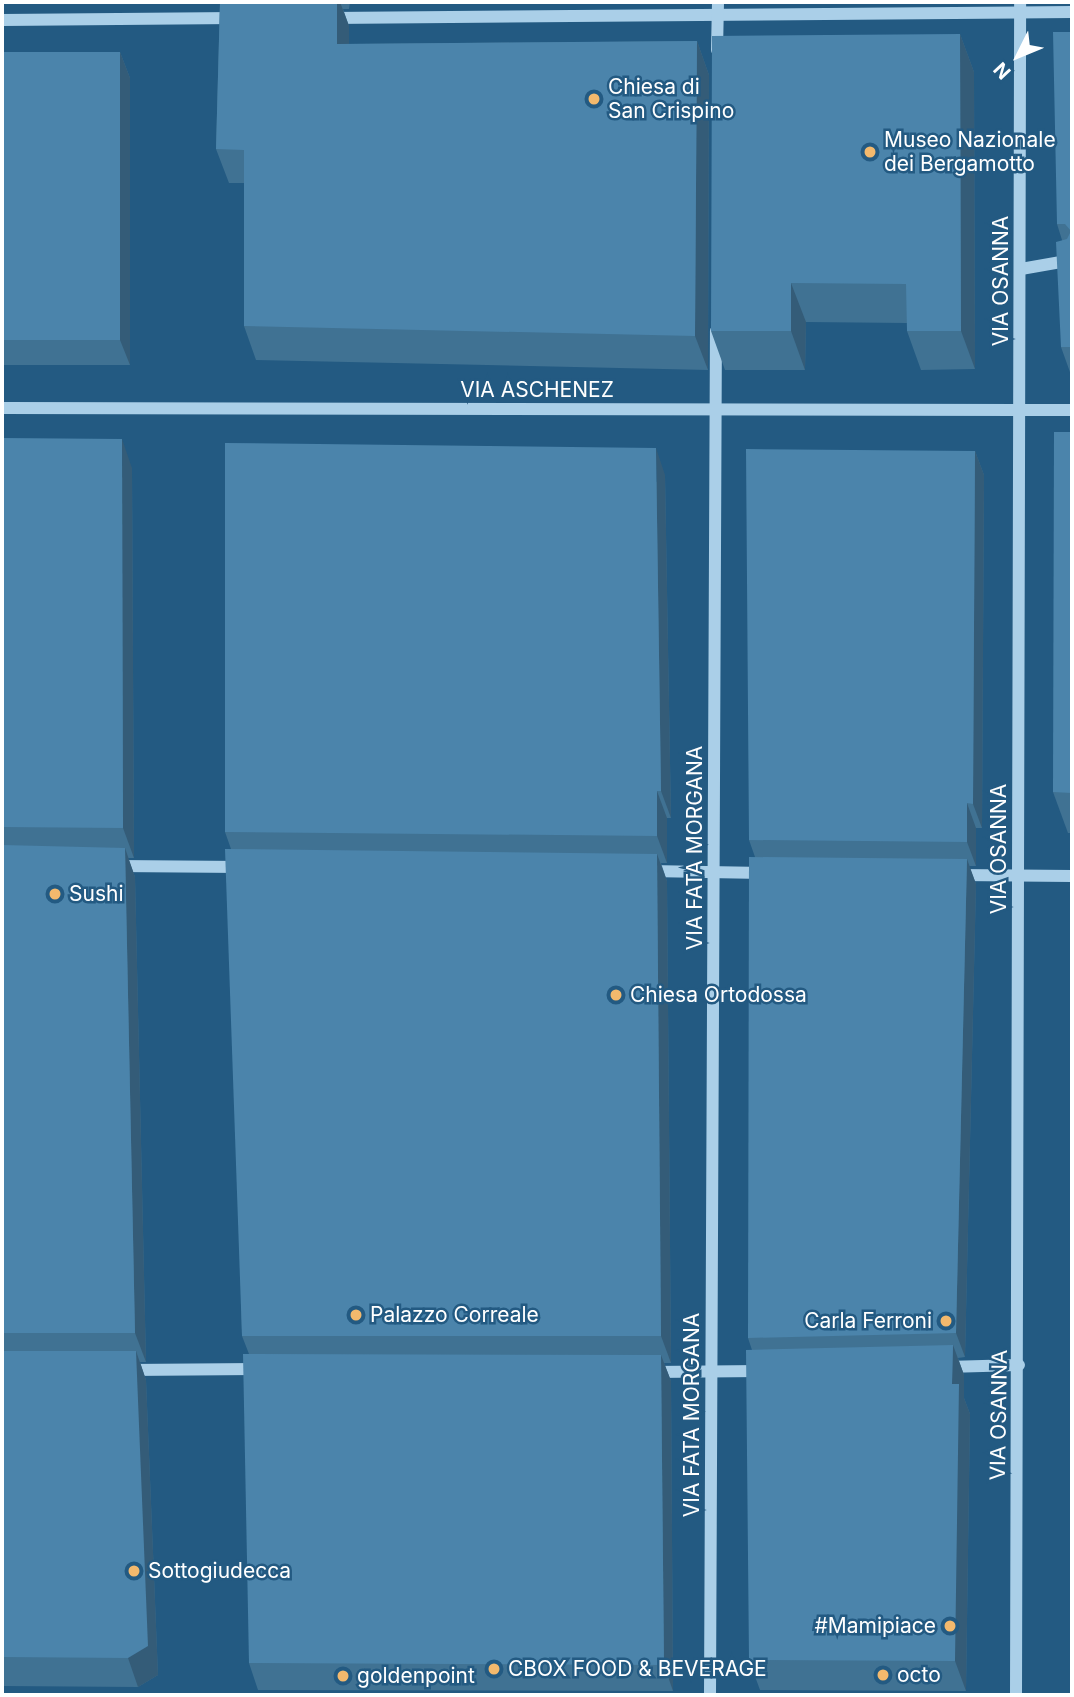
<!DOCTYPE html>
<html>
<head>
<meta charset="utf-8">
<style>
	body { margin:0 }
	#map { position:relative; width:1074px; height:1697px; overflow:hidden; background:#235a82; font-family:Inter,sans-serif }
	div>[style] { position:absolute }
	.minor>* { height:12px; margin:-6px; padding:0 6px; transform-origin:6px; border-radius:6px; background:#aacfe8 }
	.wall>* { inset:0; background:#407293 }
	.shaded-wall>* { inset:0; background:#345c78 }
	.building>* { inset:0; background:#4b84ab }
	.dots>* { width:19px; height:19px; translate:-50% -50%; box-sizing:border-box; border:4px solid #235a82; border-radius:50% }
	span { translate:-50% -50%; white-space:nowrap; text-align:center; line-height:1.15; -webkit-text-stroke:5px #235a82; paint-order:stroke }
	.poi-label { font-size:21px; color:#fff }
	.left { translate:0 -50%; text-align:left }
	.right { translate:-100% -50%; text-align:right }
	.street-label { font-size:21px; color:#fff }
	.frame { position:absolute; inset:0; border:4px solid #fff; pointer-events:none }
	.north { position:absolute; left:983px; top:21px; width:70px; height:70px; -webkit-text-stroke:5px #235a82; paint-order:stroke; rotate:227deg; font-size:19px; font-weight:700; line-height:28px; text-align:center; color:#fff }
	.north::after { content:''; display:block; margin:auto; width:24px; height:32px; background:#fff; clip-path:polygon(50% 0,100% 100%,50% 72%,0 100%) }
</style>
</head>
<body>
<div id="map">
	<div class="minor">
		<div style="left:331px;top:18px;width:741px;rotate:-0.46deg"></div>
		<div style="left:2px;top:20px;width:233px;rotate:-0.5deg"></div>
		<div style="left:717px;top:50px;width:48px;rotate:-88.8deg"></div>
		<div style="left:1021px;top:269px;width:52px;rotate:-10deg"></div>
		<div style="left:2px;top:408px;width:1070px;rotate:0.11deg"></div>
		<div style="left:117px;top:866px;width:125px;rotate:0.5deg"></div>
		<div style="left:649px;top:871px;width:115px;rotate:1deg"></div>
		<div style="left:957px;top:875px;width:115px;rotate:0.5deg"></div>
		<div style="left:947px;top:1367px;width:72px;rotate:-1.6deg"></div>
		<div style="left:128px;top:1370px;width:132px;rotate:-0.4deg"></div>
		<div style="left:653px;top:1372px;width:108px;rotate:-0.5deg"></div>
		<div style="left:710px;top:1695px;width:1364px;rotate:-89.75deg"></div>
		<div style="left:1016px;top:1695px;width:1693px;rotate:-89.86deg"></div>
	</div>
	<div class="wall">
		<div style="clip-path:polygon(220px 2px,350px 2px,349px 9px,343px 9px,349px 26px,349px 44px,697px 41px,709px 75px,708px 370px,256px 360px,244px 326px,244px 183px,229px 183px,216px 149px)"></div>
		<div style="clip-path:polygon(1072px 32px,1072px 375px,1071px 375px,1061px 347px,1062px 240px,1057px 224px)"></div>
		<div style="clip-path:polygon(960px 34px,974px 72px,975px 369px,921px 370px,907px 331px,907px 323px,806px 322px,805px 370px,725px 370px,711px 331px)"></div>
		<div style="clip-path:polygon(2px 52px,120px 52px,130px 78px,130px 365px,2px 365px)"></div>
		<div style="clip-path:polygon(1072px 432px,1072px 833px,1068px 833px,1053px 792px)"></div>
		<div style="clip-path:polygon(2px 438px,132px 468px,134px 858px,128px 858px,135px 877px,146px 1362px,140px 1362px,146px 1380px,158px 1675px,138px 1687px,2px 1686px)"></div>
		<div style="clip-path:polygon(975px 451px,984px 475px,982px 828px,976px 828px,976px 866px,969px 866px,976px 884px,965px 1357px,958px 1358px,964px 1375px,964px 1398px,970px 1414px,966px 1691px,760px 1690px,749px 1660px,752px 1350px,748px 1338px,755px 857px,749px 840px)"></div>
		<div style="clip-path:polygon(665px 475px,671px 818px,667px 818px,667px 863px,661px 863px,667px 881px,671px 1363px,664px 1363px,671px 1381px,673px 1691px,258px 1690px,249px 1663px,249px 1354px,242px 1336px,231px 849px,225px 832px)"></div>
	</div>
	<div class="shaded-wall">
		<div style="clip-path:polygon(337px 2px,340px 2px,349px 26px,349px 78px,337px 44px)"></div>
		<div style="clip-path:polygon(960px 34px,974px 72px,975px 369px,961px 331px)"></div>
		<div style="clip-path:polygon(697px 41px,709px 75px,708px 370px,695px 336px)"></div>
		<div style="clip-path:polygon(120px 52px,130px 78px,130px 365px,120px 340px)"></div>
		<div style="clip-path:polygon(791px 283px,806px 322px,805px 370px,791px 331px)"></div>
		<div style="clip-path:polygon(122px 439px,132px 468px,134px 858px,123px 828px)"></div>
		<div style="clip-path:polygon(656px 448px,665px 475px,671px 818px,661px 791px)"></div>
		<div style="clip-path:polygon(975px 451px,984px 475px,982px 828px,973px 804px)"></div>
		<div style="clip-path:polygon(657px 791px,667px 818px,667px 863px,657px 836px)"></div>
		<div style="clip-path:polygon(967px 803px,976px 828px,976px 866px,967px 842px)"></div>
		<div style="clip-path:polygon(125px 848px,135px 877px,146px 1362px,135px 1333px)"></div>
		<div style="clip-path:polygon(657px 854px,667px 881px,671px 1363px,661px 1336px)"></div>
		<div style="clip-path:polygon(967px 859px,976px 884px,965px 1357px,956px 1333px)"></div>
		<div style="clip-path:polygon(953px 1345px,964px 1375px,964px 1398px,970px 1414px,966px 1691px,955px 1661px,952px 1384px)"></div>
		<div style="clip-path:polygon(136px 1351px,146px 1380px,158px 1675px,138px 1687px,128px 1658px)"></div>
		<div style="clip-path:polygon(661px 1355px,671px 1381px,673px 1691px,664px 1665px)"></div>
	</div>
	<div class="building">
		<div style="clip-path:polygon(220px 2px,337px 2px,337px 44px,697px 41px,695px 336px,244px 326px,244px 150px,216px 149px)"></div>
		<div style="clip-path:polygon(1053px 32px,1072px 32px,1072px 347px,1061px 347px,1056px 242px,1067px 239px,1071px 231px,1065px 224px,1057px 224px)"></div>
		<div style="clip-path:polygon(960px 34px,961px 331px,907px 331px,906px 284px,791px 283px,791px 331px,711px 331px,712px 36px)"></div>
		<div style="clip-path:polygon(2px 52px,120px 52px,120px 340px,2px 340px)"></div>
		<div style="clip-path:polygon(1054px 432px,1072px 432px,1072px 793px,1053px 792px)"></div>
		<div style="clip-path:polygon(2px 438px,122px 439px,123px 828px,2px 827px)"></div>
		<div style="clip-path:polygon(225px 443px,656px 448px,661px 791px,657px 791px,657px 836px,225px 832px)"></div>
		<div style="clip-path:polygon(746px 449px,975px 451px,973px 804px,967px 803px,967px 842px,749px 840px)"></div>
		<div style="clip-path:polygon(2px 845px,125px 848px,135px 1333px,2px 1333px)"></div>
		<div style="clip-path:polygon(225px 849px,657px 854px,661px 1336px,242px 1336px)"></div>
		<div style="clip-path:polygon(749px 857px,967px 859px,956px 1333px,748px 1338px)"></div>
		<div style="clip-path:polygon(953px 1345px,952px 1384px,959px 1384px,955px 1661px,749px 1660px,746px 1350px)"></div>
		<div style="clip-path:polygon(2px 1351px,136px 1351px,148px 1646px,128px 1658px,2px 1657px)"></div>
		<div style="clip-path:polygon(243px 1354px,661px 1355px,664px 1665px,249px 1663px)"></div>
	</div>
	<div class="dots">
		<div style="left:594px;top:99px;background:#f3b96d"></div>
		<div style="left:870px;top:152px;background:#f3b96d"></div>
		<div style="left:55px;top:894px;background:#f3b96d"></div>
		<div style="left:616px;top:995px;background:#f3b96d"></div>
		<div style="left:356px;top:1315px;background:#f3b96d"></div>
		<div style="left:946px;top:1321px;background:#f3b96d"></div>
		<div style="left:134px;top:1571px;background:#f3b96d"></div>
		<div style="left:950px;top:1626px;background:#f3b96d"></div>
		<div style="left:494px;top:1669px;background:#f3b96d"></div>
		<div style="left:883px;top:1675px;background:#f3b96d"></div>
		<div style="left:343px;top:1676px;background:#f3b96d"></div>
	</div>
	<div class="poi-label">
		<span class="left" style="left:608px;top:99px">Chiesa di<br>San Crispino</span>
		<span class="left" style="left:884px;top:152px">Museo Nazionale<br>dei Bergamotto</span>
		<span class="left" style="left:69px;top:894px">Sushi</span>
		<span class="left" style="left:630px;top:995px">Chiesa Ortodossa</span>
		<span class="left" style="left:370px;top:1315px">Palazzo Correale</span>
		<span class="right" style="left:932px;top:1321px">Carla Ferroni</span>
		<span class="left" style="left:148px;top:1571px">Sottogiudecca</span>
		<span class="right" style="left:936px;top:1626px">#Mamipiace</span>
		<span class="left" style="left:508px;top:1669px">CBOX FOOD &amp; BEVERAGE</span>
		<span class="left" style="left:897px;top:1675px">octo</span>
		<span class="left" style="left:357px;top:1676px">goldenpoint</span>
	</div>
	<div class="street-label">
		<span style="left:1001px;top:281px;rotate:-90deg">VIA OSANNA</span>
		<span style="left:537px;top:390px">VIA ASCHENEZ</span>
		<span style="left:695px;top:848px;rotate:-90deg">VIA FATA MORGANA</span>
		<span style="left:999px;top:849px;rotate:-90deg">VIA OSANNA</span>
		<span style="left:692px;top:1415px;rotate:-90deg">VIA FATA MORGANA</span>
		<span style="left:999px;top:1415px;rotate:-89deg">VIA OSANNA</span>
	</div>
	<div class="frame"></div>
	<div class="north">N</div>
</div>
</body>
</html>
